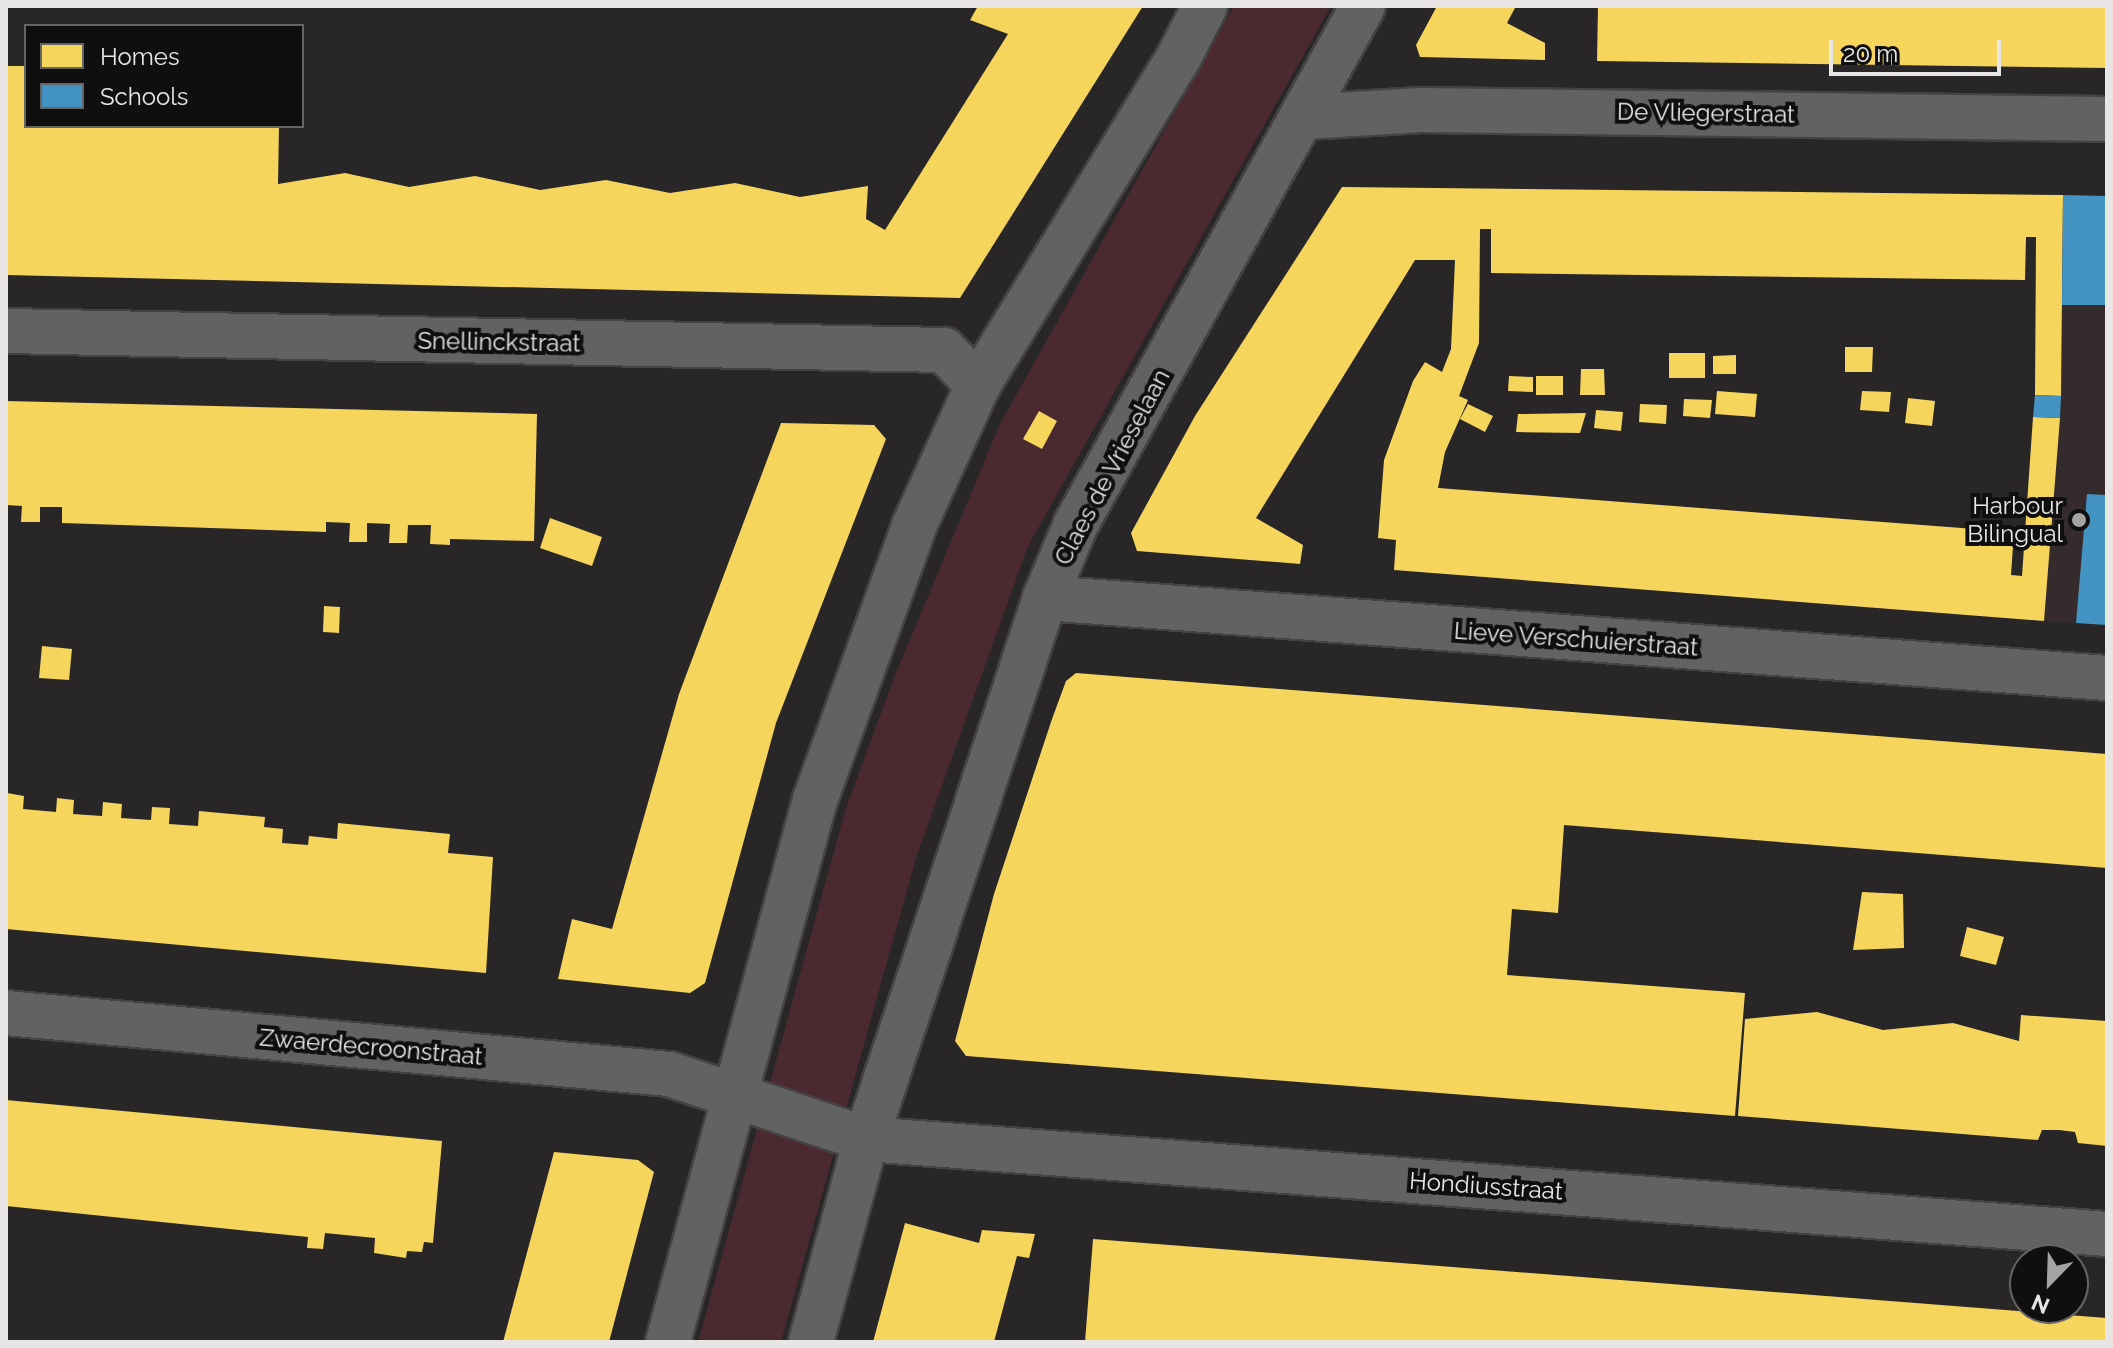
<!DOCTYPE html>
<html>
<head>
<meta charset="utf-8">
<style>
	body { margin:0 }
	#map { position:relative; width:2113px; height:1348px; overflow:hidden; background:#282627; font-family:Raleway,sans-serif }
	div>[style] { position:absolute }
	.built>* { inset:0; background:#352b2c }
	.green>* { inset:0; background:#4b2930 }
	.homes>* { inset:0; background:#f6d55c }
	.schools>* { inset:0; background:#4393c3 }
	.roads { filter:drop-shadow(2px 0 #444243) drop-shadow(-2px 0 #444243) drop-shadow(0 2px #444243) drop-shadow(0 -2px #444243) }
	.minor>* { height:44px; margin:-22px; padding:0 22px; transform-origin:22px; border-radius:22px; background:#636262 }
	.dots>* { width:22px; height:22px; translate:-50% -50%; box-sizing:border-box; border:4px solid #100f0f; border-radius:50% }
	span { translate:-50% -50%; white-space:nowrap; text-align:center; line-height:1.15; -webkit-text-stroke:8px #100f0f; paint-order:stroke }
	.street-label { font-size:24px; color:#e8e5e5 }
	.poi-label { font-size:24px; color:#e8e5e5 }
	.right { translate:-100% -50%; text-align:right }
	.frame { position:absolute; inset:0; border:8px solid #e8e5e5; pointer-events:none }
	.legend { position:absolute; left:24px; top:24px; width:280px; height:104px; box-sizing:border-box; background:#100f0f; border:2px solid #666565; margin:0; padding:10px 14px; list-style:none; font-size:24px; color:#e8e5e5 }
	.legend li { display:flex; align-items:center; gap:16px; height:40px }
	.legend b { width:40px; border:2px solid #666565 }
	.north { position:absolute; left:2009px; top:1244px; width:80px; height:80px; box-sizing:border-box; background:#100f0f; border:2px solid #666565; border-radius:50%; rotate:203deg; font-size:22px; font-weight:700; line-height:32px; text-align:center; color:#e8e5e5 }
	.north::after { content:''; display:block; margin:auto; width:28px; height:36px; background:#a5a2a2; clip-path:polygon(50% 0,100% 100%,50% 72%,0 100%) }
	.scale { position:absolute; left:1829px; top:40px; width:172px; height:36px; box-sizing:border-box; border:4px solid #e8e5e5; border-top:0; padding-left:10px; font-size:24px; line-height:28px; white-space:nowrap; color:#e8e5e5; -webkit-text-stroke:6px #100f0f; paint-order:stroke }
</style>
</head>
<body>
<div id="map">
	<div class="built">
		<div style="clip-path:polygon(2062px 305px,2107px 305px,2107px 625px,2044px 621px,2061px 396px)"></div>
	</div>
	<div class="green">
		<div style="clip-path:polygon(1234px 6px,1331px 6px,1028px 546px,916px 858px,781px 1342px,698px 1342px,846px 808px,894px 678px,1000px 424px)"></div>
	</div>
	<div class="homes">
		<div style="clip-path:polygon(978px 6px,1143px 6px,960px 298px,6px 275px,6px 66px,26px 66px,26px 126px,279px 126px,278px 184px,345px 173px,409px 187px,475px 176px,540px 190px,606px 180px,670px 193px,735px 183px,800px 197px,868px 186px,866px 219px,885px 230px,1008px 34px,970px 20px)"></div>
		<div style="clip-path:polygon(1437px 6px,1516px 6px,1507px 23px,1545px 43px,1545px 60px,1420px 57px,1416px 45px)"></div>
		<div style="clip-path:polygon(1598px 6px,2107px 6px,2107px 68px,1597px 61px)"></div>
		<div style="clip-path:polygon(1342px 187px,2063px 195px,2061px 396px,2035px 395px,2036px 237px,2026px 237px,2025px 280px,1491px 273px,1491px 229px,1480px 229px,1479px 343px,1459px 396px,1468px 400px,1445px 452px,1438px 488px,2014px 532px,2011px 575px,2022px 576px,2033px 417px,2060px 418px,2044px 621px,1394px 570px,1396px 540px,1378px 538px,1384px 460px,1413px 381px,1425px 362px,1442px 372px,1451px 349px,1455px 260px,1415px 260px,1256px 518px,1303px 545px,1300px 564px,1137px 551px,1131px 533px,1195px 416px)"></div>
		<div style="clip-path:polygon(1845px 347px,1873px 347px,1872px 372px,1845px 372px)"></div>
		<div style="clip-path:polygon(1669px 353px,1705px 353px,1705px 378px,1669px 378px)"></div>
		<div style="clip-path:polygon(1736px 355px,1736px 374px,1713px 374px,1713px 356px)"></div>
		<div style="clip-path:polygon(1581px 369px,1604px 369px,1605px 395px,1580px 395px)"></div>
		<div style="clip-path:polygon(1509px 376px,1533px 377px,1533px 392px,1508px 391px)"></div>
		<div style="clip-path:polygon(1536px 376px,1563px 376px,1563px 395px,1536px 395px)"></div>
		<div style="clip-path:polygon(1717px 391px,1757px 394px,1755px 417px,1715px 414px)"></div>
		<div style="clip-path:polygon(1862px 391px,1891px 392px,1889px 412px,1860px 410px)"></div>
		<div style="clip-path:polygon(1908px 398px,1935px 401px,1932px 426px,1905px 423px)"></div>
		<div style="clip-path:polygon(1684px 399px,1712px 400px,1710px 418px,1683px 416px)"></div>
		<div style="clip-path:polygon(6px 401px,537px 414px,534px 541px,450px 539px,450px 545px,430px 544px,431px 525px,408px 525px,407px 543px,389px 543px,390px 524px,367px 523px,367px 542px,349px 542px,350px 523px,326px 522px,326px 532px,62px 523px,62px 507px,40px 507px,40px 522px,21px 522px,22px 506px,6px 505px)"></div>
		<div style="clip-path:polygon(1468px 404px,1493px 416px,1485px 432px,1460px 419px)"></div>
		<div style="clip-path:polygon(1640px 404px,1667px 405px,1666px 424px,1639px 422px)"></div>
		<div style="clip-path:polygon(1596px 410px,1623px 412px,1621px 431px,1594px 428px)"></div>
		<div style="clip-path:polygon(1039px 411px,1057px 421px,1042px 449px,1023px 439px)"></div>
		<div style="clip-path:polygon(1586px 413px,1580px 433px,1516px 432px,1518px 414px)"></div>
		<div style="clip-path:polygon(781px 423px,874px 425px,886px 439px,776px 723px,705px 983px,690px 993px,558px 979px,572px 919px,612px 929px,679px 694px)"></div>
		<div style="clip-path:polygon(550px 518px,602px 537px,592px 566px,540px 548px)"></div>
		<div style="clip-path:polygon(324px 606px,340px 607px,339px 633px,323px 632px)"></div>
		<div style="clip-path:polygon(42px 646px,72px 649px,69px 680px,39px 678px)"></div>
		<div style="clip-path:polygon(1076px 673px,2107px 754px,2107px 868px,1564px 825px,1558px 913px,1512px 909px,1507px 975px,1745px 993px,1735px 1116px,966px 1056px,955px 1041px,994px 894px,1052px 719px,1066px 681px)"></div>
		<div style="clip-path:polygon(7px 793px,24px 796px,23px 809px,56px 812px,57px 798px,74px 800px,73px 814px,102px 816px,103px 802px,122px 804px,121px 818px,151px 820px,152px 807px,170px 808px,169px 824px,198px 826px,199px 811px,265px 817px,264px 827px,283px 829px,282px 843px,308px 845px,309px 836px,337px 839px,338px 823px,450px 834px,448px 853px,493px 857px,486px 973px,6px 929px)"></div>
		<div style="clip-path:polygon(1862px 892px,1903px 894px,1904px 948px,1853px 950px)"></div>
		<div style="clip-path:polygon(1967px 927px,2004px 937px,1996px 965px,1960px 956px)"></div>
		<div style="clip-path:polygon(1817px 1012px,1883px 1030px,1953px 1023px,2019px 1041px,2021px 1015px,2107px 1021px,2107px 1146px,2078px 1143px,2075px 1132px,2059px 1130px,2042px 1130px,2038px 1140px,1738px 1116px,1745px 1019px)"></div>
		<div style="clip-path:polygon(6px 1100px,442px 1141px,433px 1243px,424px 1242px,422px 1252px,407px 1251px,406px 1258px,374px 1253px,375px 1238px,325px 1233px,323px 1249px,307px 1248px,308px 1237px,6px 1206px)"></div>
		<div style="clip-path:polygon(554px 1152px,638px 1160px,654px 1172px,609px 1342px,503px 1342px)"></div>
		<div style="clip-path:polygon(905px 1223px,979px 1243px,982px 1230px,1035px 1234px,1029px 1258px,1017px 1256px,994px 1342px,873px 1342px)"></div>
		<div style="clip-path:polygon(1093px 1239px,2107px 1318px,2107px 1342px,1085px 1342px)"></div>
	</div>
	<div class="schools">
		<div style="clip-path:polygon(2063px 195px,2107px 196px,2107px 305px,2062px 305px)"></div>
		<div style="clip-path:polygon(2035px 395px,2061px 396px,2060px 418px,2033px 417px)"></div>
		<div style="clip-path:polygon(2087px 494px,2107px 495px,2107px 625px,2076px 623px)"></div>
	</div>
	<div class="roads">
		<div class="minor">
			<div style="left:1305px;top:117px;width:116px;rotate:-3.5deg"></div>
			<div style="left:1421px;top:110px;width:686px;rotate:0.75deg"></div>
			<div style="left:6px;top:331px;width:938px;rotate:1.16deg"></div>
			<div style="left:944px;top:350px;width:49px;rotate:45.8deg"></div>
			<div style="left:1045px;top:598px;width:1065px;rotate:4.31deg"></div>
			<div style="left:6px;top:1013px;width:666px;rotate:5.26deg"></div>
			<div style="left:669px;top:1074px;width:207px;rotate:18.3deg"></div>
			<div style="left:866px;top:1139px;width:1245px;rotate:4.38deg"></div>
			<div style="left:668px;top:1342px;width:562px;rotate:-74.83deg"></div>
			<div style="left:815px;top:800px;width:291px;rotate:-70.1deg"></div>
			<div style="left:914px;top:526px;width:155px;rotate:-65.6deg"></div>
			<div style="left:978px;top:385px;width:385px;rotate:-58.5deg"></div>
			<div style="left:1179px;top:57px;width:57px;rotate:-63deg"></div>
			<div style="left:811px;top:1342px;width:210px;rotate:-74.8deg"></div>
			<div style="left:866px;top:1139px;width:570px;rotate:-71.69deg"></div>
			<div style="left:1045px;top:598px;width:80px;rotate:-67.3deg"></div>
			<div style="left:1076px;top:524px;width:592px;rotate:-61.01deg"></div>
		</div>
	</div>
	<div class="dots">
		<div style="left:2079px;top:520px;background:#a5a2a2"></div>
	</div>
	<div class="street-label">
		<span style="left:1706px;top:113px;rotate:1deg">De Vliegerstraat</span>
		<span style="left:499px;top:342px;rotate:1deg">Snellinckstraat</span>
		<span style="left:1112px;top:467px;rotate:-62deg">Claes de Vrieselaan</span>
		<span style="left:1576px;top:639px;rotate:4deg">Lieve Verschuierstraat</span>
		<span style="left:371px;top:1047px;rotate:5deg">Zwaerdecroonstraat</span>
		<span style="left:1486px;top:1186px;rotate:4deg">Hondiusstraat</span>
	</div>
	<div class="poi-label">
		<span class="right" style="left:2063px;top:520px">Harbour<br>Bilingual</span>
	</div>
	<div class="frame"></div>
	<ul class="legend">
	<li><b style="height:22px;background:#f6d55c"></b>Homes</li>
	<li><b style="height:22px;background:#4393c3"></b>Schools</li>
	</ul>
	<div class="north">N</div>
	<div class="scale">20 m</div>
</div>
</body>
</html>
